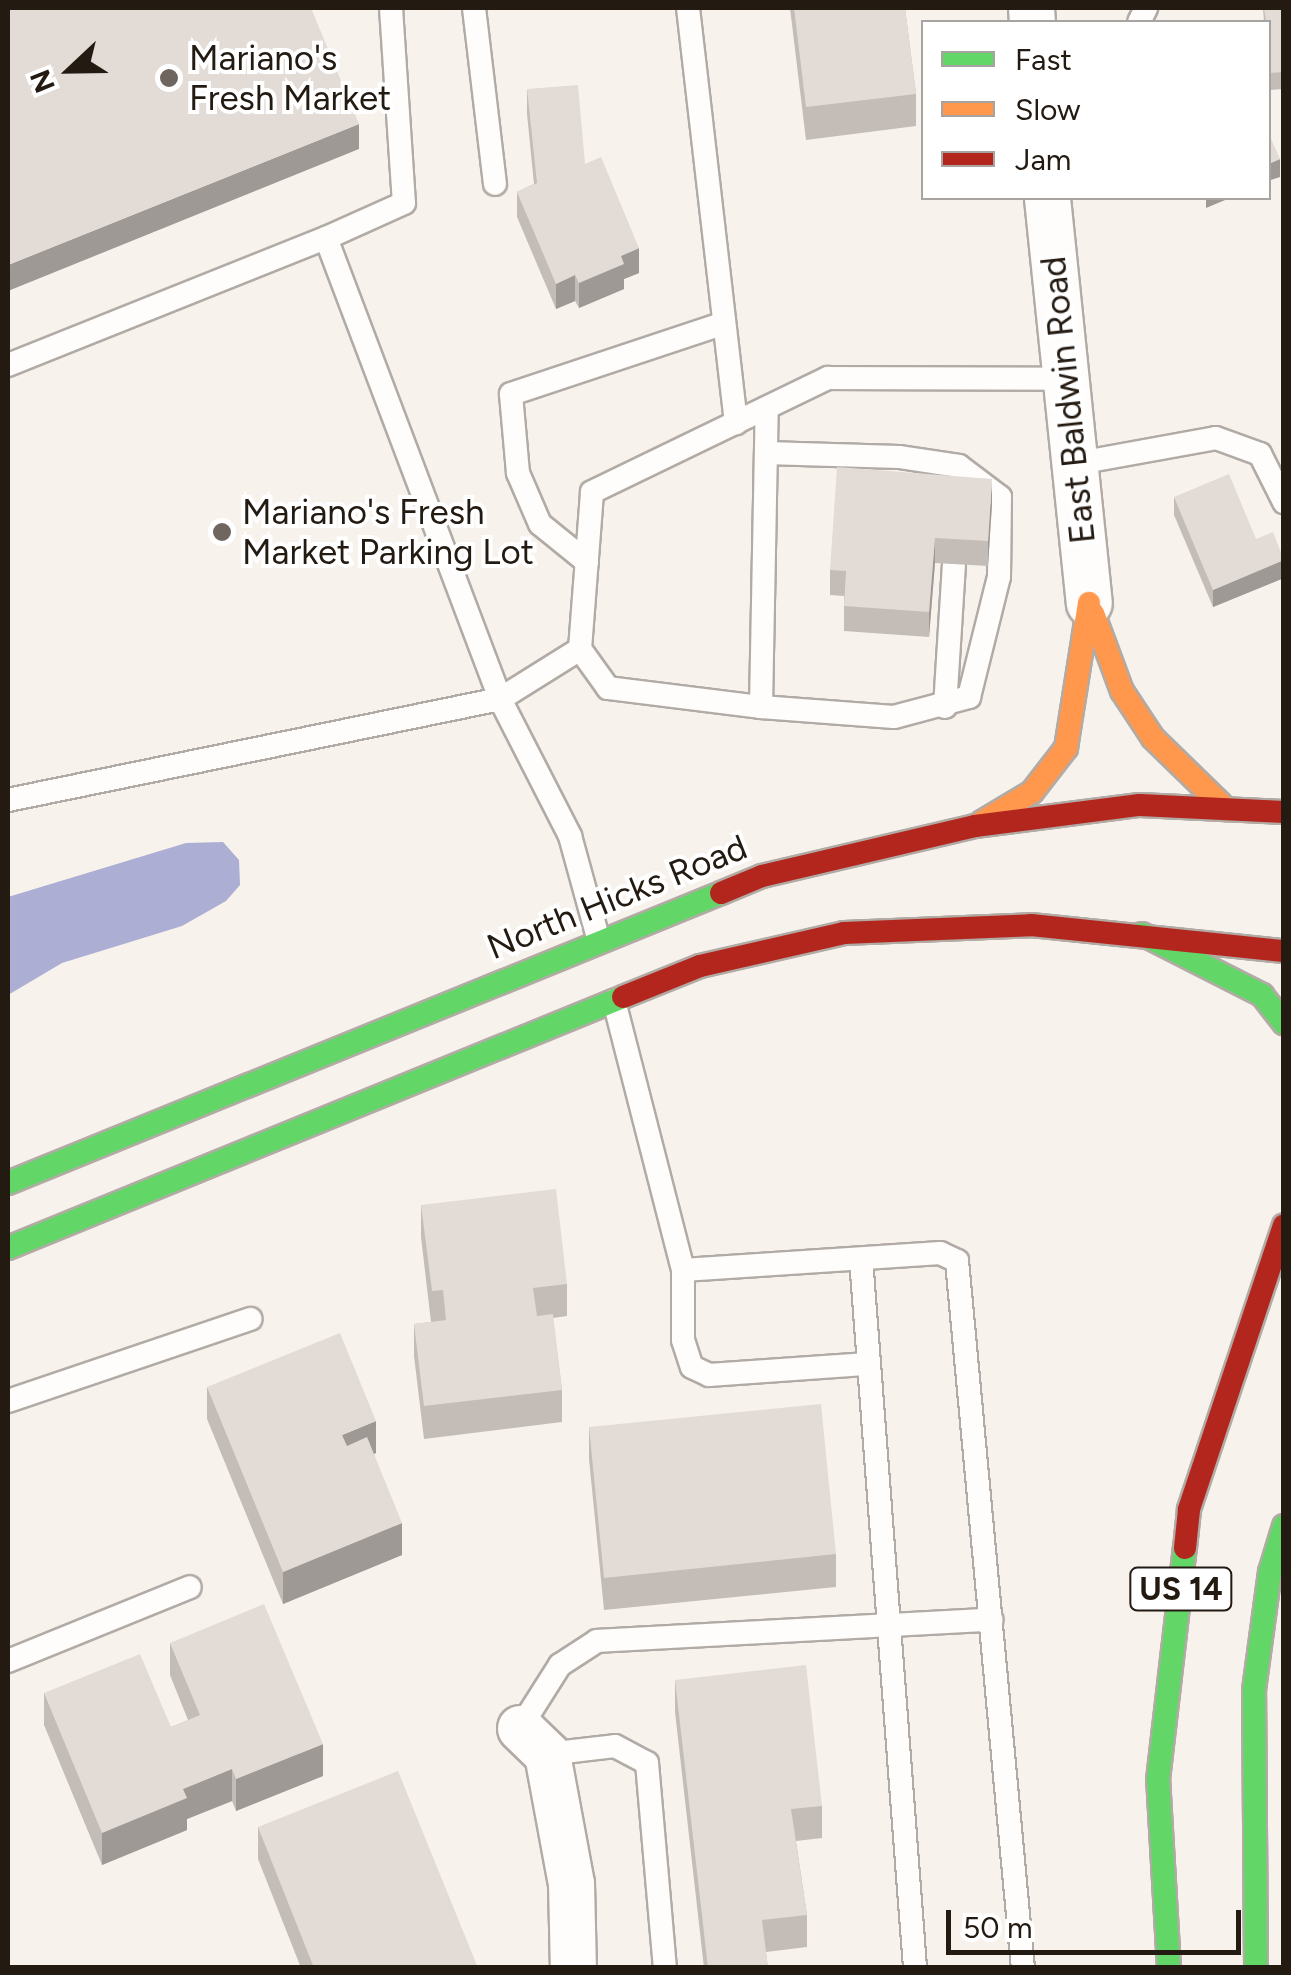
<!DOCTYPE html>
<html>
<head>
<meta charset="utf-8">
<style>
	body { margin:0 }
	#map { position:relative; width:1291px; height:1975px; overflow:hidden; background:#f8f2ed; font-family:Figtree,sans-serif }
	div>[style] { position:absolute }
	.water>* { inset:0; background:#acaed3 }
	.roads { filter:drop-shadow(2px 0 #b2aba5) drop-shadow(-2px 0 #b2aba5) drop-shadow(0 2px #b2aba5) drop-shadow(0 -2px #b2aba5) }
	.lane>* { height:22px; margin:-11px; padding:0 11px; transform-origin:11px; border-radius:11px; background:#fefdfc }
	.street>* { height:45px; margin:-22.5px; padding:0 22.5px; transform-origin:22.5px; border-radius:22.5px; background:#fefdfc }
	.fast>* { height:22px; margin:-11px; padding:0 11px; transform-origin:11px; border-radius:11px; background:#63d668 }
	.slow>* { height:22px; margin:-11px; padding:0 11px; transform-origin:11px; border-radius:11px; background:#ff974d }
	.jam>* { height:22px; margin:-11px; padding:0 11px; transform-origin:11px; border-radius:11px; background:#b3261e }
	.wall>* { inset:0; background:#c3bcb7 }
	.shaded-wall>* { inset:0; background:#9f9995 }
	.building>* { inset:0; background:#e3dbd5 }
	.dots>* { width:28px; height:28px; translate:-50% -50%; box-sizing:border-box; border:5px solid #fff; border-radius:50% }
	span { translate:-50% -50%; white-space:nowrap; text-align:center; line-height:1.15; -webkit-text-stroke:8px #fff; paint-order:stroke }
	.shield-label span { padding:2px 8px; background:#fff; border:2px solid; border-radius:8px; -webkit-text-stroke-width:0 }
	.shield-label { font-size:32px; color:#231a12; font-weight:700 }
	.poi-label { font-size:35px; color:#231a12 }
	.left { translate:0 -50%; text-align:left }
	.street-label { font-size:35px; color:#231a12 }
	.frame { position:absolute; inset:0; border:10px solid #231a12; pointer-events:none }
	.legend { position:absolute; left:921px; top:20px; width:350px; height:180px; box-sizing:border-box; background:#fff; border:2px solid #a7a3a0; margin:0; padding:12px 18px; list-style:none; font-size:30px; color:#231a12 }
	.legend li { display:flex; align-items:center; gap:20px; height:50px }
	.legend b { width:50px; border:2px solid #a7a3a0 }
	.north { position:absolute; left:20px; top:20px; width:100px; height:100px; -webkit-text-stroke:8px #fff; paint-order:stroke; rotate:248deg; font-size:28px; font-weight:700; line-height:40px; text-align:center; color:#231a12 }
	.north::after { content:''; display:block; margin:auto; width:35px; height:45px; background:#231a12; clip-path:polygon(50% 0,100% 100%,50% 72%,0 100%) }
	.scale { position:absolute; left:946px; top:1910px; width:295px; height:45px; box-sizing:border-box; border:5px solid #231a12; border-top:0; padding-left:12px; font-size:30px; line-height:35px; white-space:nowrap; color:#231a12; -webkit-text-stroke:8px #fff; paint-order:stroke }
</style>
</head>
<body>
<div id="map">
	<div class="water">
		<div style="clip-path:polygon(223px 842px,239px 860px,240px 885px,226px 901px,182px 926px,62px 963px,8px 995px,8px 897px,186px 843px)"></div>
	</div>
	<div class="roads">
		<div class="lane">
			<div style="left:391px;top:8px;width:195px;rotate:86.2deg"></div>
			<div style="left:404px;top:203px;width:85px;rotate:155.8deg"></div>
			<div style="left:326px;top:238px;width:493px;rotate:69.3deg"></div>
			<div style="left:500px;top:699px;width:154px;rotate:62.9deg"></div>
			<div style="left:570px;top:836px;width:109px;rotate:74.6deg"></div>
			<div style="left:474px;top:8px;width:177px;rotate:83.2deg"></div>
			<div style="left:688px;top:8px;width:418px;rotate:83.4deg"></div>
			<div style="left:1139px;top:22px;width:16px;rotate:-63deg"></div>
			<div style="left:8px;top:365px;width:342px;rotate:-21.8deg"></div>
			<div style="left:1073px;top:464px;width:145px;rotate:-10.3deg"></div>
			<div style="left:1216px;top:438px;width:47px;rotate:20deg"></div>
			<div style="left:1260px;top:454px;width:54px;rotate:63.4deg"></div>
			<div style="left:587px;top:562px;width:60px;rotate:-141deg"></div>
			<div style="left:540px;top:524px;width:56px;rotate:-113.3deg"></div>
			<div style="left:518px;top:473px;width:79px;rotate:-95.1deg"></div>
			<div style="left:511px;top:394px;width:222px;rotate:-18.4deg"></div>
			<div style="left:580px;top:649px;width:48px;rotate:54.3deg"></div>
			<div style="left:608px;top:688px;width:154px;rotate:7.1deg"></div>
			<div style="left:761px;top:707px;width:299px;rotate:-88.9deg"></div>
			<div style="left:761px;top:707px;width:133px;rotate:4.3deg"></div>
			<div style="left:894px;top:717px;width:78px;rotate:-14.9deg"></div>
			<div style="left:969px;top:697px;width:124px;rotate:-76deg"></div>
			<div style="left:999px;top:577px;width:80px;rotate:-89.3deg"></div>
			<div style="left:1000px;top:497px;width:51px;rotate:-142.9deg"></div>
			<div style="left:959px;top:466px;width:61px;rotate:-171.5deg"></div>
			<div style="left:899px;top:457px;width:133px;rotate:-178.3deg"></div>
			<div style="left:945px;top:707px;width:143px;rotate:-86.4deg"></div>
			<div style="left:8px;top:800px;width:502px;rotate:-11.6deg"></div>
			<div style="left:500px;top:699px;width:94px;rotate:-32deg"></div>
			<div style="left:580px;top:649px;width:157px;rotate:-85.6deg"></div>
			<div style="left:592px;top:492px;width:262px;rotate:-25.8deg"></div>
			<div style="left:828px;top:378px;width:235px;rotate:0.2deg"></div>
			<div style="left:614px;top:1001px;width:278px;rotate:75.6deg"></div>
			<div style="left:683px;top:1270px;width:258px;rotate:-3.8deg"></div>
			<div style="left:940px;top:1253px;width:19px;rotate:25deg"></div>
			<div style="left:957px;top:1261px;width:710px;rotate:84.67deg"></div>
			<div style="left:861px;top:1259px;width:711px;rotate:85.64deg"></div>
			<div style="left:683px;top:1270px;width:70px;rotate:90deg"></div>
			<div style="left:683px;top:1340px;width:28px;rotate:72deg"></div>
			<div style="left:692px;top:1367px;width:19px;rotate:25deg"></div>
			<div style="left:709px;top:1375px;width:159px;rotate:-4deg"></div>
			<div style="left:8px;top:1401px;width:256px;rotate:-18.7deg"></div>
			<div style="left:8px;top:1661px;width:196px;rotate:-22.1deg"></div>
			<div style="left:520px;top:1728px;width:75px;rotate:-57.6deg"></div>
			<div style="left:560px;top:1665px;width:44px;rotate:-33deg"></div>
			<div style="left:597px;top:1641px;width:395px;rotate:-3.1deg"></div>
			<div style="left:547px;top:1754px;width:68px;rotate:-6.7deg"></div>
			<div style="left:615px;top:1746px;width:36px;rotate:28deg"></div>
			<div style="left:647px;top:1763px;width:206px;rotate:85deg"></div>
		</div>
		<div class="street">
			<div style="left:1031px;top:8px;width:14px;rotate:86deg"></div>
			<div style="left:1047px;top:198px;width:407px;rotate:84.1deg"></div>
			<div style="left:520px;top:1728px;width:37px;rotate:44deg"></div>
			<div style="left:547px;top:1754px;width:131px;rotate:79.5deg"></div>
			<div style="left:571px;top:1883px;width:85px;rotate:88.7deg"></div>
		</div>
		<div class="fast">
			<div style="left:1142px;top:934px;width:135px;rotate:26.9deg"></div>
			<div style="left:1262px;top:995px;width:36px;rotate:52deg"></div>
			<div style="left:8px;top:1183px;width:770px;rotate:-22.13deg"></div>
			<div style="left:8px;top:1248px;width:664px;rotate:-22.2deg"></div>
			<div style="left:1169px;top:1968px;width:188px;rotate:-93.3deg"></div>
			<div style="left:1158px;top:1780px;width:234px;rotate:-83.4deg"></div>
			<div style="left:1256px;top:1968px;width:278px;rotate:-90.4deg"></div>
			<div style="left:1254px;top:1690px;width:119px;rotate:-82.3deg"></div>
			<div style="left:1270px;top:1572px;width:48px;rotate:-73.1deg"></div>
		</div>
		<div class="slow">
			<div style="left:1093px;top:613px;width:83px;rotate:69.6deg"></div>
			<div style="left:1122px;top:691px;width:56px;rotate:56.6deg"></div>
			<div style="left:1153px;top:738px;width:102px;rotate:44.2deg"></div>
			<div style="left:982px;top:822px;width:58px;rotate:-31deg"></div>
			<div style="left:1032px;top:792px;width:56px;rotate:-52.3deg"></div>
			<div style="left:1066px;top:748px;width:147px;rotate:-81deg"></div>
		</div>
		<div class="jam">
			<div style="left:721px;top:893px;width:44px;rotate:-22.5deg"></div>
			<div style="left:762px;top:876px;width:219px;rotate:-13.2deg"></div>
			<div style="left:975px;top:826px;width:166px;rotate:-7.3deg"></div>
			<div style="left:1140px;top:805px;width:144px;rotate:2.8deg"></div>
			<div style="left:623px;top:997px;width:83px;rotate:-21.9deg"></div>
			<div style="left:700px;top:966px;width:148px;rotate:-12.9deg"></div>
			<div style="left:844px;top:933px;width:187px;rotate:-2.4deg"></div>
			<div style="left:1031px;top:925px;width:254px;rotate:5.9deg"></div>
			<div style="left:1185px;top:1548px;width:39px;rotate:-84deg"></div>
			<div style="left:1189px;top:1509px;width:299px;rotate:-71.5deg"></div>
		</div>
	</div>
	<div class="wall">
		<div style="clip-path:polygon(790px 8px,905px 8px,916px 94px,916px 126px,806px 140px)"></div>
		<div style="clip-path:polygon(1263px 8px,1284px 8px,1284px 89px,1270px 90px,1268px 22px,1264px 22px)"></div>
		<div style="clip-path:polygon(527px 89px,585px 164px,639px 273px,624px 279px,624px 289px,579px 308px,575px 301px,556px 309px,517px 217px,517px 192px,534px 184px,527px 114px)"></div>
		<div style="clip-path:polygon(1174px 497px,1256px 539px,1284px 558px,1284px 578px,1213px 607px,1174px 515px)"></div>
		<div style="clip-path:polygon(992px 504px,988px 566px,935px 563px,929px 637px,844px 631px,844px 596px,830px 595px,830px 570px)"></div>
		<div style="clip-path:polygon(421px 1205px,567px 1284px,567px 1316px,553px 1318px,562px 1390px,562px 1422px,424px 1439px,414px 1356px,414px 1324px,431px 1322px,421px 1237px)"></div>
		<div style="clip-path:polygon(207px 1387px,376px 1453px,374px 1454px,402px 1555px,283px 1604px,207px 1419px)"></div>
		<div style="clip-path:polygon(589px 1427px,836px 1554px,836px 1587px,604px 1610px,589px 1459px)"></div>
		<div style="clip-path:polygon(170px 1643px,323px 1776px,236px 1811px,232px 1801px,187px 1819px,187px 1830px,102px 1865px,44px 1725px,44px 1693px,171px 1727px,188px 1720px,170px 1675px)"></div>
		<div style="clip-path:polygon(675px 1680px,822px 1806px,822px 1838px,796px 1841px,807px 1915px,807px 1947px,766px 1952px,768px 1968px,704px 1968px,675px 1712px)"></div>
		<div style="clip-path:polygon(258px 1827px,478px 1968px,301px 1968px,258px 1859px)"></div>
	</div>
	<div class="shaded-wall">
		<div style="clip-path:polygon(359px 124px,359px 149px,8px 291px,8px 265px)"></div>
		<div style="clip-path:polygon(1280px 159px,1280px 177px,1268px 181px,1268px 164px)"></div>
		<div style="clip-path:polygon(1206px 198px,1230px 198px,1206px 208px)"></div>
		<div style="clip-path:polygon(639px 248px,639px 273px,624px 279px,624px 289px,579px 308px,579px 283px,621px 256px)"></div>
		<div style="clip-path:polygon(575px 275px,575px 301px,556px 309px,556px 284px)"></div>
		<div style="clip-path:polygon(992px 479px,992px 504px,988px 566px,988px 541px)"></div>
		<div style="clip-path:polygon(935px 538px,935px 563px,929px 637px,929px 612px)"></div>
		<div style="clip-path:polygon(1284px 560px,1284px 578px,1213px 607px,1213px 590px)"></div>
		<div style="clip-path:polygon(376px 1421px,376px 1453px,342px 1467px,342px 1435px)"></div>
		<div style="clip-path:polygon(402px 1523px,402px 1555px,283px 1604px,283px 1572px)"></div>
		<div style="clip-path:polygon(323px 1744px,323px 1776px,236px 1811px,236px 1779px)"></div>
		<div style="clip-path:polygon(232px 1769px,232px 1801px,187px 1819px,187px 1830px,102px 1865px,102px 1833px,183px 1789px)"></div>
	</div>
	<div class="building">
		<div style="clip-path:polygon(8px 8px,311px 8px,359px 124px,8px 265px)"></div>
		<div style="clip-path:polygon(794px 8px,905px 8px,916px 94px,806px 107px)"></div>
		<div style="clip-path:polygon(1264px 8px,1284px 8px,1284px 72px,1270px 73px,1268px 22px,1266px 22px)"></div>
		<div style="clip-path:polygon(578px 85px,585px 164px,601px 157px,639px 248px,621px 256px,624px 264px,579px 283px,575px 275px,556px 284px,517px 192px,537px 183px,527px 89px)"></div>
		<div style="clip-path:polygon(1268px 132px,1280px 159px,1268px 164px)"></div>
		<div style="clip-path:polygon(837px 467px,992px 479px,988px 541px,935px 538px,929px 612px,844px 606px,846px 571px,830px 570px)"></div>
		<div style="clip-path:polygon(1229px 474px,1256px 539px,1273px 532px,1284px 560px,1213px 590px,1174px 497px)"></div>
		<div style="clip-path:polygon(556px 1189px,567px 1284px,533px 1288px,537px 1316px,553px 1314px,562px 1390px,424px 1406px,414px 1324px,446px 1320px,443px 1290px,432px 1291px,421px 1205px)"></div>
		<div style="clip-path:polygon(340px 1333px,376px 1421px,342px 1435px,347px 1446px,367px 1437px,402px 1523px,283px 1572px,207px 1387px)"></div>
		<div style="clip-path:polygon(821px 1404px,836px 1554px,604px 1578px,589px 1427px)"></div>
		<div style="clip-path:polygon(264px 1604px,323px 1744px,236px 1779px,232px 1769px,183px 1789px,187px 1798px,102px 1833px,44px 1693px,140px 1654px,171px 1727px,200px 1715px,170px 1643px)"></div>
		<div style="clip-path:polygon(806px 1665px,822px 1806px,791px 1809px,807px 1915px,762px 1920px,768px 1968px,708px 1968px,675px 1680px)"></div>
		<div style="clip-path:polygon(398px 1771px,478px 1968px,314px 1968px,258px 1827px)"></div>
	</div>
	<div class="dots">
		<div style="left:169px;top:78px;background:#6e665f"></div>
		<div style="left:222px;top:532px;background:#6e665f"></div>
	</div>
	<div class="shield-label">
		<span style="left:1181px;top:1589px">US 14</span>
	</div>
	<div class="poi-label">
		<span class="left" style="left:189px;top:78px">Mariano's<br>Fresh Market</span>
		<span class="left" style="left:242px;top:532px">Mariano's Fresh<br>Market Parking Lot</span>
	</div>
	<div class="street-label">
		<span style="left:1068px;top:400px;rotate:-96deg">East Baldwin Road</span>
		<span style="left:617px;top:897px;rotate:-22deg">North Hicks Road</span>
	</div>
	<div class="frame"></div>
	<ul class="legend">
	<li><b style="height:12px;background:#63d668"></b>Fast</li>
	<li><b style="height:12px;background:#ff974d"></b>Slow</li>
	<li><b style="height:12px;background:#b3261e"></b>Jam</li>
	</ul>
	<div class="north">N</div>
	<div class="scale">50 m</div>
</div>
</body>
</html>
